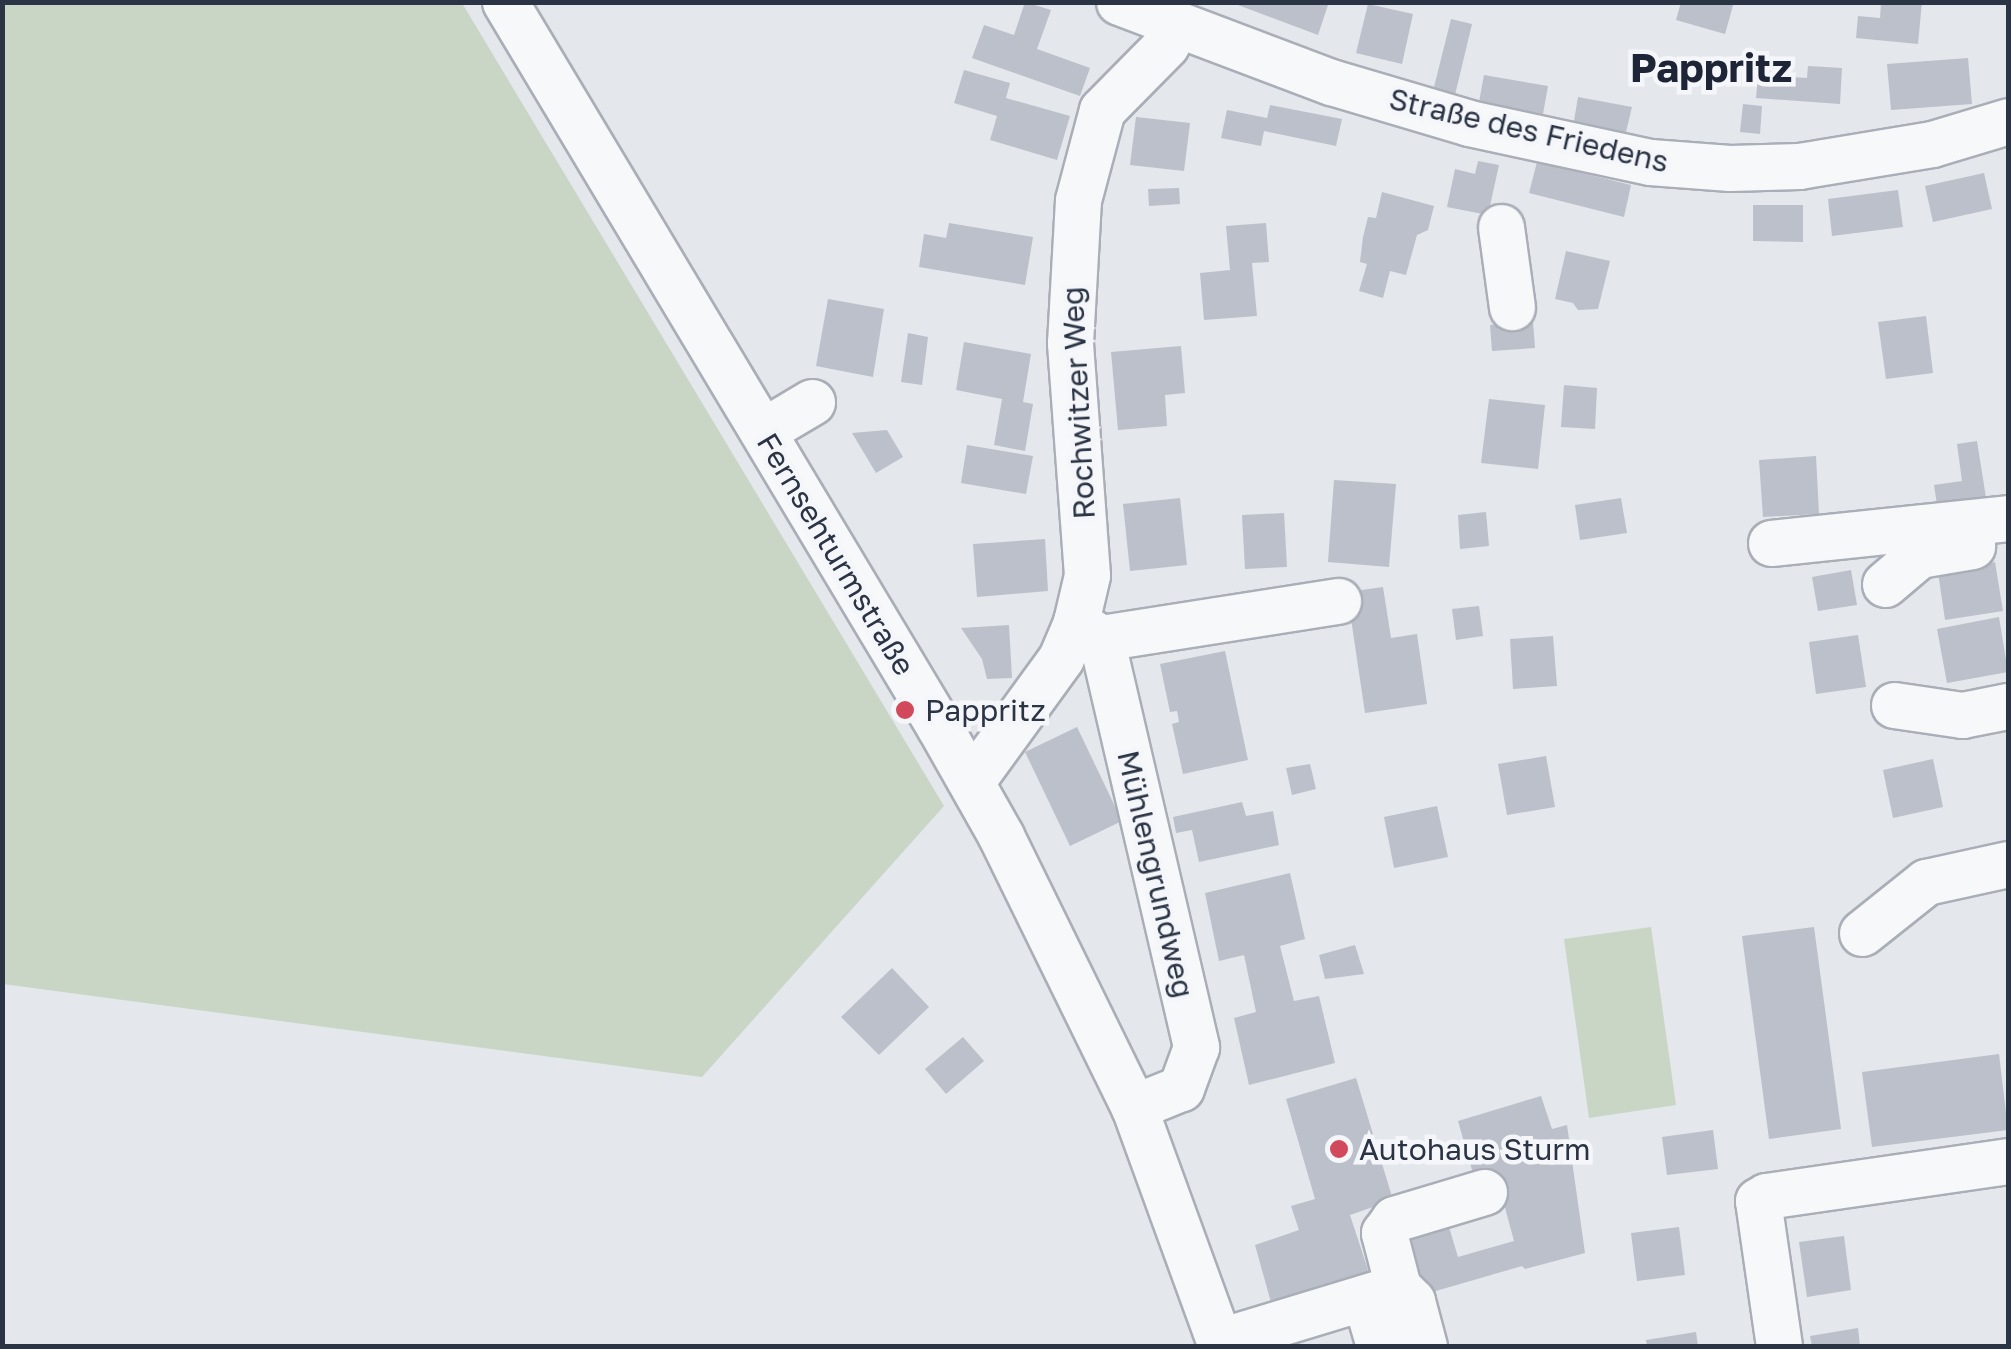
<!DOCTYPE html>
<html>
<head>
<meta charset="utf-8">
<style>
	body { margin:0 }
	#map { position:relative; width:2011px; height:1349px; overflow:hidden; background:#e4e7ec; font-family:"Golos Text",sans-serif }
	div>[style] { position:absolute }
	.green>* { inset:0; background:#c9d6c5 }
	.building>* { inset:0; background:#bbc0ca }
	.roads { filter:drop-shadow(2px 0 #a9aeb7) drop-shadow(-2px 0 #a9aeb7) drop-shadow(0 2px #a9aeb7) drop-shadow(0 -2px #a9aeb7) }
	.minor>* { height:45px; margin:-22.5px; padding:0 22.5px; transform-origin:22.5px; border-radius:22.5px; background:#f7f8fa }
	.dots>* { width:28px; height:28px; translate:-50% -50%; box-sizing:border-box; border:5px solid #f4f6f9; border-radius:50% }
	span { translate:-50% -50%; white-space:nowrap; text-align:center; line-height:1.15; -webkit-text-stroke:9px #f4f6f9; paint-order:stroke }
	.street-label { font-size:30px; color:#2b3445 }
	.poi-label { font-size:30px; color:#2b3445 }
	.left { translate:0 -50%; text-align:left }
	.district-label { font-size:40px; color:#1d2536; font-weight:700 }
	.frame { position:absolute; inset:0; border:5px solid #2b3445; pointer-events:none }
</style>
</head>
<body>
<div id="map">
	<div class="green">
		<div style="clip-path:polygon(3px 2px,462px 3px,944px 806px,702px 1077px,3px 984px)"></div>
		<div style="clip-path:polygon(1651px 927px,1676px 1105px,1589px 1118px,1564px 939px)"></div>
	</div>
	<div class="building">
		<div style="clip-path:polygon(1025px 2px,1051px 10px,1037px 49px,1090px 68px,1080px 96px,972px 58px,984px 25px,1014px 35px)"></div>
		<div style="clip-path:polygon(1230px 2px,1329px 2px,1318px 35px)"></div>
		<div style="clip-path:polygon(1681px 2px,1734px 2px,1725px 34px,1676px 20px)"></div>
		<div style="clip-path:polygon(1881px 2px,1922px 2px,1918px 44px,1856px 38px,1858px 16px,1880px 18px)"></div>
		<div style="clip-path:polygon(1368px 4px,1413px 14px,1402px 64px,1356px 53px)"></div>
		<div style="clip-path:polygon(1451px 19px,1472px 24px,1455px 95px,1433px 91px)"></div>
		<div style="clip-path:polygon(1968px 58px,1972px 104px,1891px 110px,1887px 64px)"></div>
		<div style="clip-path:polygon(1808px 66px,1842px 68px,1840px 104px,1756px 98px,1758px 75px,1807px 78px)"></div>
		<div style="clip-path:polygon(964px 70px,1010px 83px,1006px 98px,1070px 116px,1057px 160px,990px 140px,997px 116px,954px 103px)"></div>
		<div style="clip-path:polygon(1484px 75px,1548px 86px,1543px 114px,1479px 102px)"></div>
		<div style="clip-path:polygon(1578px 97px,1632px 107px,1626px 132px,1574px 121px)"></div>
		<div style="clip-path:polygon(1743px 104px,1762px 106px,1760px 134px,1740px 132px)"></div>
		<div style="clip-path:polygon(1270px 105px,1342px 119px,1336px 146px,1264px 131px,1261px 146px,1221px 138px,1227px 110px,1267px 118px)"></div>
		<div style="clip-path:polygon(1136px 117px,1190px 123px,1184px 171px,1130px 165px)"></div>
		<div style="clip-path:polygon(1478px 161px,1499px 165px,1488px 215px,1447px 207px,1455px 169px,1475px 174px)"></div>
		<div style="clip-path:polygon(1537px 162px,1631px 185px,1624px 217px,1529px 193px)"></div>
		<div style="clip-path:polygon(1984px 173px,1992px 209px,1933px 222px,1925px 186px)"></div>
		<div style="clip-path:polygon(1179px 188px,1180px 204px,1149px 206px,1148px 189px)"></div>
		<div style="clip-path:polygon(1898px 190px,1903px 227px,1832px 236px,1828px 199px)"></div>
		<div style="clip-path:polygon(1382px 192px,1434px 206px,1428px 230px,1417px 235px,1406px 275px,1390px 271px,1383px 298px,1359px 291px,1367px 264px,1360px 262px,1363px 237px,1368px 217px,1376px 218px)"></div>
		<div style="clip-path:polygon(1753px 205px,1803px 205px,1803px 242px,1753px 241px)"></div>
		<div style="clip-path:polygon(949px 223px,1033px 237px,1025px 285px,919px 267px,924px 234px,946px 238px)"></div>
		<div style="clip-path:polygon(1266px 223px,1269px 262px,1252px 263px,1257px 316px,1204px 320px,1200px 273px,1230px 270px,1226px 226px)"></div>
		<div style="clip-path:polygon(1566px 251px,1610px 261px,1598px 309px,1578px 310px,1573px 303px,1555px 299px)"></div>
		<div style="clip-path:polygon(828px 299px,884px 309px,873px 377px,816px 366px)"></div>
		<div style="clip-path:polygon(1926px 316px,1933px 373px,1886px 379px,1878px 322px)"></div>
		<div style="clip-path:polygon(1533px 322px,1535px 348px,1492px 351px,1490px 325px)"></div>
		<div style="clip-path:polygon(908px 333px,928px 337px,922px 385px,901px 382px)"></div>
		<div style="clip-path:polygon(964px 342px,1031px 354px,1023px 402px,1033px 404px,1025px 451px,994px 445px,1002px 399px,956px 390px)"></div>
		<div style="clip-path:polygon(1181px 346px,1185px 393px,1165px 395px,1167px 426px,1118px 430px,1111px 352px)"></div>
		<div style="clip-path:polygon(1564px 385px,1597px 388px,1595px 429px,1561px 427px)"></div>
		<div style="clip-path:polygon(1489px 399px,1545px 405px,1538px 469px,1481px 463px)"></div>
		<div style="clip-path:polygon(887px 430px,903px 457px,876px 473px,852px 433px)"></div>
		<div style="clip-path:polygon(1977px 441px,1987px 504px,1938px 511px,1934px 485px,1962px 481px,1957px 444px)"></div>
		<div style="clip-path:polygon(967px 445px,1033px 456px,1026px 494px,961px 483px)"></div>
		<div style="clip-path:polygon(1816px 456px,1819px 514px,1763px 517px,1759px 460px)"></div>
		<div style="clip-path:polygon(1334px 480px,1396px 484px,1389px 567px,1328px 562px)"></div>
		<div style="clip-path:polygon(1180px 498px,1187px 565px,1130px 571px,1123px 504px)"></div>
		<div style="clip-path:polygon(1621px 498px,1627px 533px,1580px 540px,1575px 505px)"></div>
		<div style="clip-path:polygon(1486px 512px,1489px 546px,1460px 549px,1458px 515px)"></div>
		<div style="clip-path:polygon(1284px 513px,1287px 567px,1245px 569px,1242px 515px)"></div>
		<div style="clip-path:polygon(1045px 539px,1048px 591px,977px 597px,973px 544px)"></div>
		<div style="clip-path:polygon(1995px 562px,2003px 611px,1945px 620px,1938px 572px)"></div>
		<div style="clip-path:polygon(1851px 570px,1857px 605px,1818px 611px,1812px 577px)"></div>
		<div style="clip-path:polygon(1383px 587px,1391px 638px,1417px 634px,1427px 704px,1365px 713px,1347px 592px)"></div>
		<div style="clip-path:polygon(1479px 606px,1483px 636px,1456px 640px,1452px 609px)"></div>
		<div style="clip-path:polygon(1999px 617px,2008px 672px,1947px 683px,1937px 629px)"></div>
		<div style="clip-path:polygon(1009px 625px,1012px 678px,987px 679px,982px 659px,961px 628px)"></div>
		<div style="clip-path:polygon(1858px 635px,1866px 687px,1816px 694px,1809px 642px)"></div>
		<div style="clip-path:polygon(1553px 636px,1557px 686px,1513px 689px,1510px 639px)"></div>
		<div style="clip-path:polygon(1225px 651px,1248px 760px,1183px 774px,1172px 724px,1179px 722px,1177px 711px,1170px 712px,1160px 664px)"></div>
		<div style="clip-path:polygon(1077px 727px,1122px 821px,1070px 846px,1025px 752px)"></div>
		<div style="clip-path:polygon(1546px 756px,1555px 807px,1507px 815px,1498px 764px)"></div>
		<div style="clip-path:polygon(1933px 759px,1943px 807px,1893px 818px,1883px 770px)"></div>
		<div style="clip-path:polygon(1310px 764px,1316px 789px,1292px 795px,1286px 768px)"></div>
		<div style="clip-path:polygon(1242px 802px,1246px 816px,1273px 811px,1279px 845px,1199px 862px,1192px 830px,1176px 833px,1173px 817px)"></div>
		<div style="clip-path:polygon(1437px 806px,1448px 857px,1394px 868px,1384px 817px)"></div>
		<div style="clip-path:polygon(1290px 873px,1305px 939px,1280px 946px,1294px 1001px,1319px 996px,1335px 1063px,1249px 1085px,1234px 1018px,1256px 1012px,1244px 955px,1219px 961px,1205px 893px)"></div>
		<div style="clip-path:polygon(1814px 927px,1841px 1129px,1769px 1139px,1742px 936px)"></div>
		<div style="clip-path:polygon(1355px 945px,1364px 974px,1325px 979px,1319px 955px)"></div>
		<div style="clip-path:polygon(892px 968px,929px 1007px,879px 1055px,841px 1017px)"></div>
		<div style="clip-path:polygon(963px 1037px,984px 1061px,946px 1094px,925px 1069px)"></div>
		<div style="clip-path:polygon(1999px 1054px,2008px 1130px,1872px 1147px,1862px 1072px)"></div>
		<div style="clip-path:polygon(1356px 1078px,1393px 1200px,1350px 1215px,1368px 1270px,1361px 1281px,1272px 1306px,1255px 1245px,1299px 1230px,1291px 1206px,1315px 1199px,1286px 1099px)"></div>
		<div style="clip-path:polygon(1541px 1096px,1552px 1129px,1567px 1125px,1585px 1253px,1525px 1269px,1522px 1266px,1422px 1295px,1402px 1230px,1446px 1217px,1458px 1257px,1514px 1241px,1501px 1193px,1476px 1184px,1458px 1121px)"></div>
		<div style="clip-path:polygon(1713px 1130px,1718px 1169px,1667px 1175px,1662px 1137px)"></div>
		<div style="clip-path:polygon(1679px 1227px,1685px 1275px,1637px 1281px,1631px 1233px)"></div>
		<div style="clip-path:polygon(1844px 1236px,1851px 1290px,1807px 1297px,1799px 1242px)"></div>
		<div style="clip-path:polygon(1858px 1328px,1860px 1346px,1812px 1346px,1810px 1336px)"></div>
		<div style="clip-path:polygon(1696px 1332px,1698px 1346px,1647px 1346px,1646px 1340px)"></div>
	</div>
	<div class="roads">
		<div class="minor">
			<div style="left:505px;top:2px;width:846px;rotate:59.07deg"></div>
			<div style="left:940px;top:728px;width:124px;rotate:60.5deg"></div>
			<div style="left:1001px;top:836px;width:302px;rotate:63.9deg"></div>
			<div style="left:1134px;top:1107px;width:254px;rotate:70deg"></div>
			<div style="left:1119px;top:2px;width:227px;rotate:20.7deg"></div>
			<div style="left:1331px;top:82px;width:144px;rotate:16.5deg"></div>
			<div style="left:1469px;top:123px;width:185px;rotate:12.2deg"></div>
			<div style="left:1650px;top:162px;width:80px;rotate:4.3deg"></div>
			<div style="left:1730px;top:168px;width:69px;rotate:-1.7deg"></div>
			<div style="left:1799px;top:166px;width:135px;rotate:-9.4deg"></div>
			<div style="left:1932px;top:144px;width:79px;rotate:-16.8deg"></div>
			<div style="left:1501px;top:227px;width:81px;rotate:82.2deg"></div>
			<div style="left:763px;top:431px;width:57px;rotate:-30.6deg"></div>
			<div style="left:1771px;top:543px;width:238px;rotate:-6deg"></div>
			<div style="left:1885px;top:584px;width:45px;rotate:-40.5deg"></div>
			<div style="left:1919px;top:555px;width:54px;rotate:-9.6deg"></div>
			<div style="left:1076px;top:622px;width:30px;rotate:33deg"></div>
			<div style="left:1101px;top:638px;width:420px;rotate:76.9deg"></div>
			<div style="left:1196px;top:1047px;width:44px;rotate:110.1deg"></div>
			<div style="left:1181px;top:1088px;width:51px;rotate:158deg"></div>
			<div style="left:1101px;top:638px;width:240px;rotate:-8.9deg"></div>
			<div style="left:1894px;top:705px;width:69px;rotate:8.4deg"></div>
			<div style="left:1962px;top:715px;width:47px;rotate:-11.1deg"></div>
			<div style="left:971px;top:782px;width:153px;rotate:-54deg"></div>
			<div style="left:1061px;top:658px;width:39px;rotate:-67deg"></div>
			<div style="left:1076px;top:622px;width:48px;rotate:-76.8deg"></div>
			<div style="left:1087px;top:575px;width:233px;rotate:-94.2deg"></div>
			<div style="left:1070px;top:343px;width:143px;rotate:-86.8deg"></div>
			<div style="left:1078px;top:200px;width:93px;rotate:-75.1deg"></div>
			<div style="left:1102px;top:110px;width:91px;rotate:-45.4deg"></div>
			<div style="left:1166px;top:45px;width:24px;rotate:-62deg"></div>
			<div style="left:1862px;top:933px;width:82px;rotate:-38.6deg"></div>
			<div style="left:1926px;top:882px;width:84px;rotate:-12.4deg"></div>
			<div style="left:1398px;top:1287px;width:20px;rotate:45deg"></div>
			<div style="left:1412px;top:1301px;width:47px;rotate:75.1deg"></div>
			<div style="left:1365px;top:1298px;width:50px;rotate:73.7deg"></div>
			<div style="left:1220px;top:1341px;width:186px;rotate:-16.9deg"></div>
			<div style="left:1398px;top:1287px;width:56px;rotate:-104.5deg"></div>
			<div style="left:1384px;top:1233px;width:17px;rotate:-54deg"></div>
			<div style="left:1394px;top:1219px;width:94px;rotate:-16.7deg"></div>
			<div style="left:1779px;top:1346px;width:147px;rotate:-98.2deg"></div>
			<div style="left:1758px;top:1201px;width:9px;rotate:-32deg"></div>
			<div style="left:1766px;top:1196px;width:245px;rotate:-8.2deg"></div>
		</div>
	</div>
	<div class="dots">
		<div style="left:905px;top:710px;background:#d1495b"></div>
		<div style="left:1339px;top:1149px;background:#d1495b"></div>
	</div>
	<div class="street-label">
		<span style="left:1529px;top:130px;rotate:13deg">Straße des Friedens</span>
		<span style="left:1078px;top:403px;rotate:-93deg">Rochwitzer Weg</span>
		<span style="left:836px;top:554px;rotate:59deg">Fernsehturmstraße</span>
		<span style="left:1156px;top:874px;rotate:77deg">Mühlengrundweg</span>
	</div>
	<div class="poi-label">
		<span class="left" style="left:925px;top:710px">Pappritz</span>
		<span class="left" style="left:1359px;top:1149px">Autohaus Sturm</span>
	</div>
	<div class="district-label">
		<span style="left:1711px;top:67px">Pappritz</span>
	</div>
	<div class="frame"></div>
</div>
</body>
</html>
